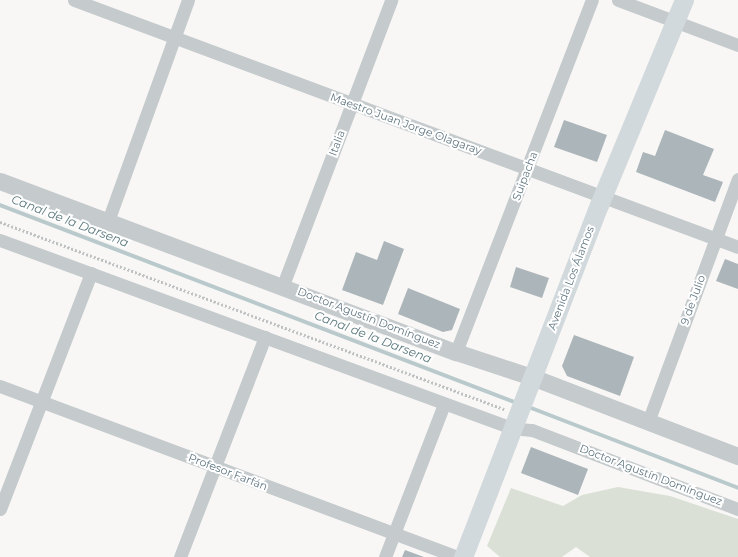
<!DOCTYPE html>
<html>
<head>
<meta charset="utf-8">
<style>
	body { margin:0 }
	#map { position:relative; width:738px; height:557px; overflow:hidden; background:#f8f7f5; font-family:Montserrat,sans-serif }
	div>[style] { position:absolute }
	.green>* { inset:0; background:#dae0d5 }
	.stream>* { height:4px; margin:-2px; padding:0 2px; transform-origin:2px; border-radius:2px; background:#bacacc }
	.building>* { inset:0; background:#acb6ba }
	.path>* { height:2.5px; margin-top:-1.25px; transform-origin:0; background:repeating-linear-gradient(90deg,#bec2c3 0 2px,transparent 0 4px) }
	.minor>* { height:13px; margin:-6.5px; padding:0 6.5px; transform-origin:6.5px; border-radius:6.5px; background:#c5cacd }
	.tertiary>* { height:17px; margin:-8.5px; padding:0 8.5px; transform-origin:8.5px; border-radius:8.5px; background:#c5cacd }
	.secondary>* { height:19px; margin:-9.5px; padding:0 9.5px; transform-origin:9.5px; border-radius:9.5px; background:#d2d9dc }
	span { translate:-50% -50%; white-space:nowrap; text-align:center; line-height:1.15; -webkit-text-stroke:4px #fff; paint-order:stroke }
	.street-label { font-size:11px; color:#617782 }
	.water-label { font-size:12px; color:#5b787c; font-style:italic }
</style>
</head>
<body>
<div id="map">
	<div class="green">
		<div style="clip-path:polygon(618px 487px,670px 496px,738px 519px,738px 557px,590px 557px,576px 547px,562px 557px,500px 557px,487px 546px,511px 488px,563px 506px,582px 495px)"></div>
	</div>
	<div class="stream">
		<div style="left:0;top:205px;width:554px;rotate:20.96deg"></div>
		<div style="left:526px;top:406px;width:227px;rotate:21.1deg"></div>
	</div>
	<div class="building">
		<div style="clip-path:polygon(564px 120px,607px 135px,597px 162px,554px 147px)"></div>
		<div style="clip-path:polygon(665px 130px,714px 149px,703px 175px,723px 182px,715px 202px,636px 172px,643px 152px,655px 156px)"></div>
		<div style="clip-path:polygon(384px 241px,404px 249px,383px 305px,342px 290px,356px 252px,377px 260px)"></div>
		<div style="clip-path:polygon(725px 259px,738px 264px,738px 289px,716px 281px)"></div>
		<div style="clip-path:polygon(516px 267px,549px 278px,542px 298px,510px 287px)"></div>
		<div style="clip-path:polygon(408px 288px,460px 309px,452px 330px,443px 332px,398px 314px)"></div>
		<div style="clip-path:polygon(574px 335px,634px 357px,620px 396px,567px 376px,562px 366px)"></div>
		<div style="clip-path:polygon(531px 447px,588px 469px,578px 495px,521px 473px)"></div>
		<div style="clip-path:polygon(405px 550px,424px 557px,402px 557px)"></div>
	</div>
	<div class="path">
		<div style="left:0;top:222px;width:538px;rotate:20.36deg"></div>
	</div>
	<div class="minor">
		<div style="left:74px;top:0;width:708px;rotate:20.4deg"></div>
		<div style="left:618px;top:0;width:128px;rotate:20.6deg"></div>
		<div style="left:108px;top:221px;width:235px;rotate:-70.1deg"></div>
		<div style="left:0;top:240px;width:545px;rotate:20.16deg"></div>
		<div style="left:512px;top:428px;width:20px;rotate:6deg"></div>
		<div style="left:532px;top:430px;width:221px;rotate:21deg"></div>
		<div style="left:283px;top:285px;width:305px;rotate:-69.2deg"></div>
		<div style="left:456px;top:352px;width:377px;rotate:-68.9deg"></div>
		<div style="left:0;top:386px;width:488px;rotate:20.5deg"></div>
		<div style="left:648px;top:422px;width:259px;rotate:-69.7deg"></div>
		<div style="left:0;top:509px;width:253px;rotate:-68.9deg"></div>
		<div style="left:180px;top:557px;width:236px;rotate:-68.9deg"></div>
		<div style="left:385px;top:557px;width:164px;rotate:-68.9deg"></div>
	</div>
	<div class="tertiary">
		<div style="left:0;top:181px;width:487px;rotate:20.6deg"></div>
		<div style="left:456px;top:352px;width:80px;rotate:18.2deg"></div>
		<div style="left:532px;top:377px;width:221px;rotate:21deg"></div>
	</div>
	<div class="secondary">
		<div style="left:463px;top:557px;width:377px;rotate:-68.9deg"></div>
		<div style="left:599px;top:205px;width:222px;rotate:-67.5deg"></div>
	</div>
	<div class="street-label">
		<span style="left:406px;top:124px;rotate:20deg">Maestro Juan Jorge Olagaray</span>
		<span style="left:337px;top:143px;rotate:-69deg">Italia</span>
		<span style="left:525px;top:176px;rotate:-69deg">Suipacha</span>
		<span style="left:571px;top:278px;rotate:-69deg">Avenida Los Álamos</span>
		<span style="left:693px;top:300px;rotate:-70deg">9 de Julio</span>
		<span style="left:369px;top:318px;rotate:21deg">Doctor Agustín Domínguez</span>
		<span style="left:228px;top:472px;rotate:21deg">Profesor Farfán</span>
		<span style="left:651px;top:475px;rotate:21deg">Doctor Agustín Domínguez</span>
	</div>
	<div class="water-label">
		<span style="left:70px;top:221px;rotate:21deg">Canal de la Darsena</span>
		<span style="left:373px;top:337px;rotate:21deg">Canal de la Darsena</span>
	</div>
</div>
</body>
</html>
